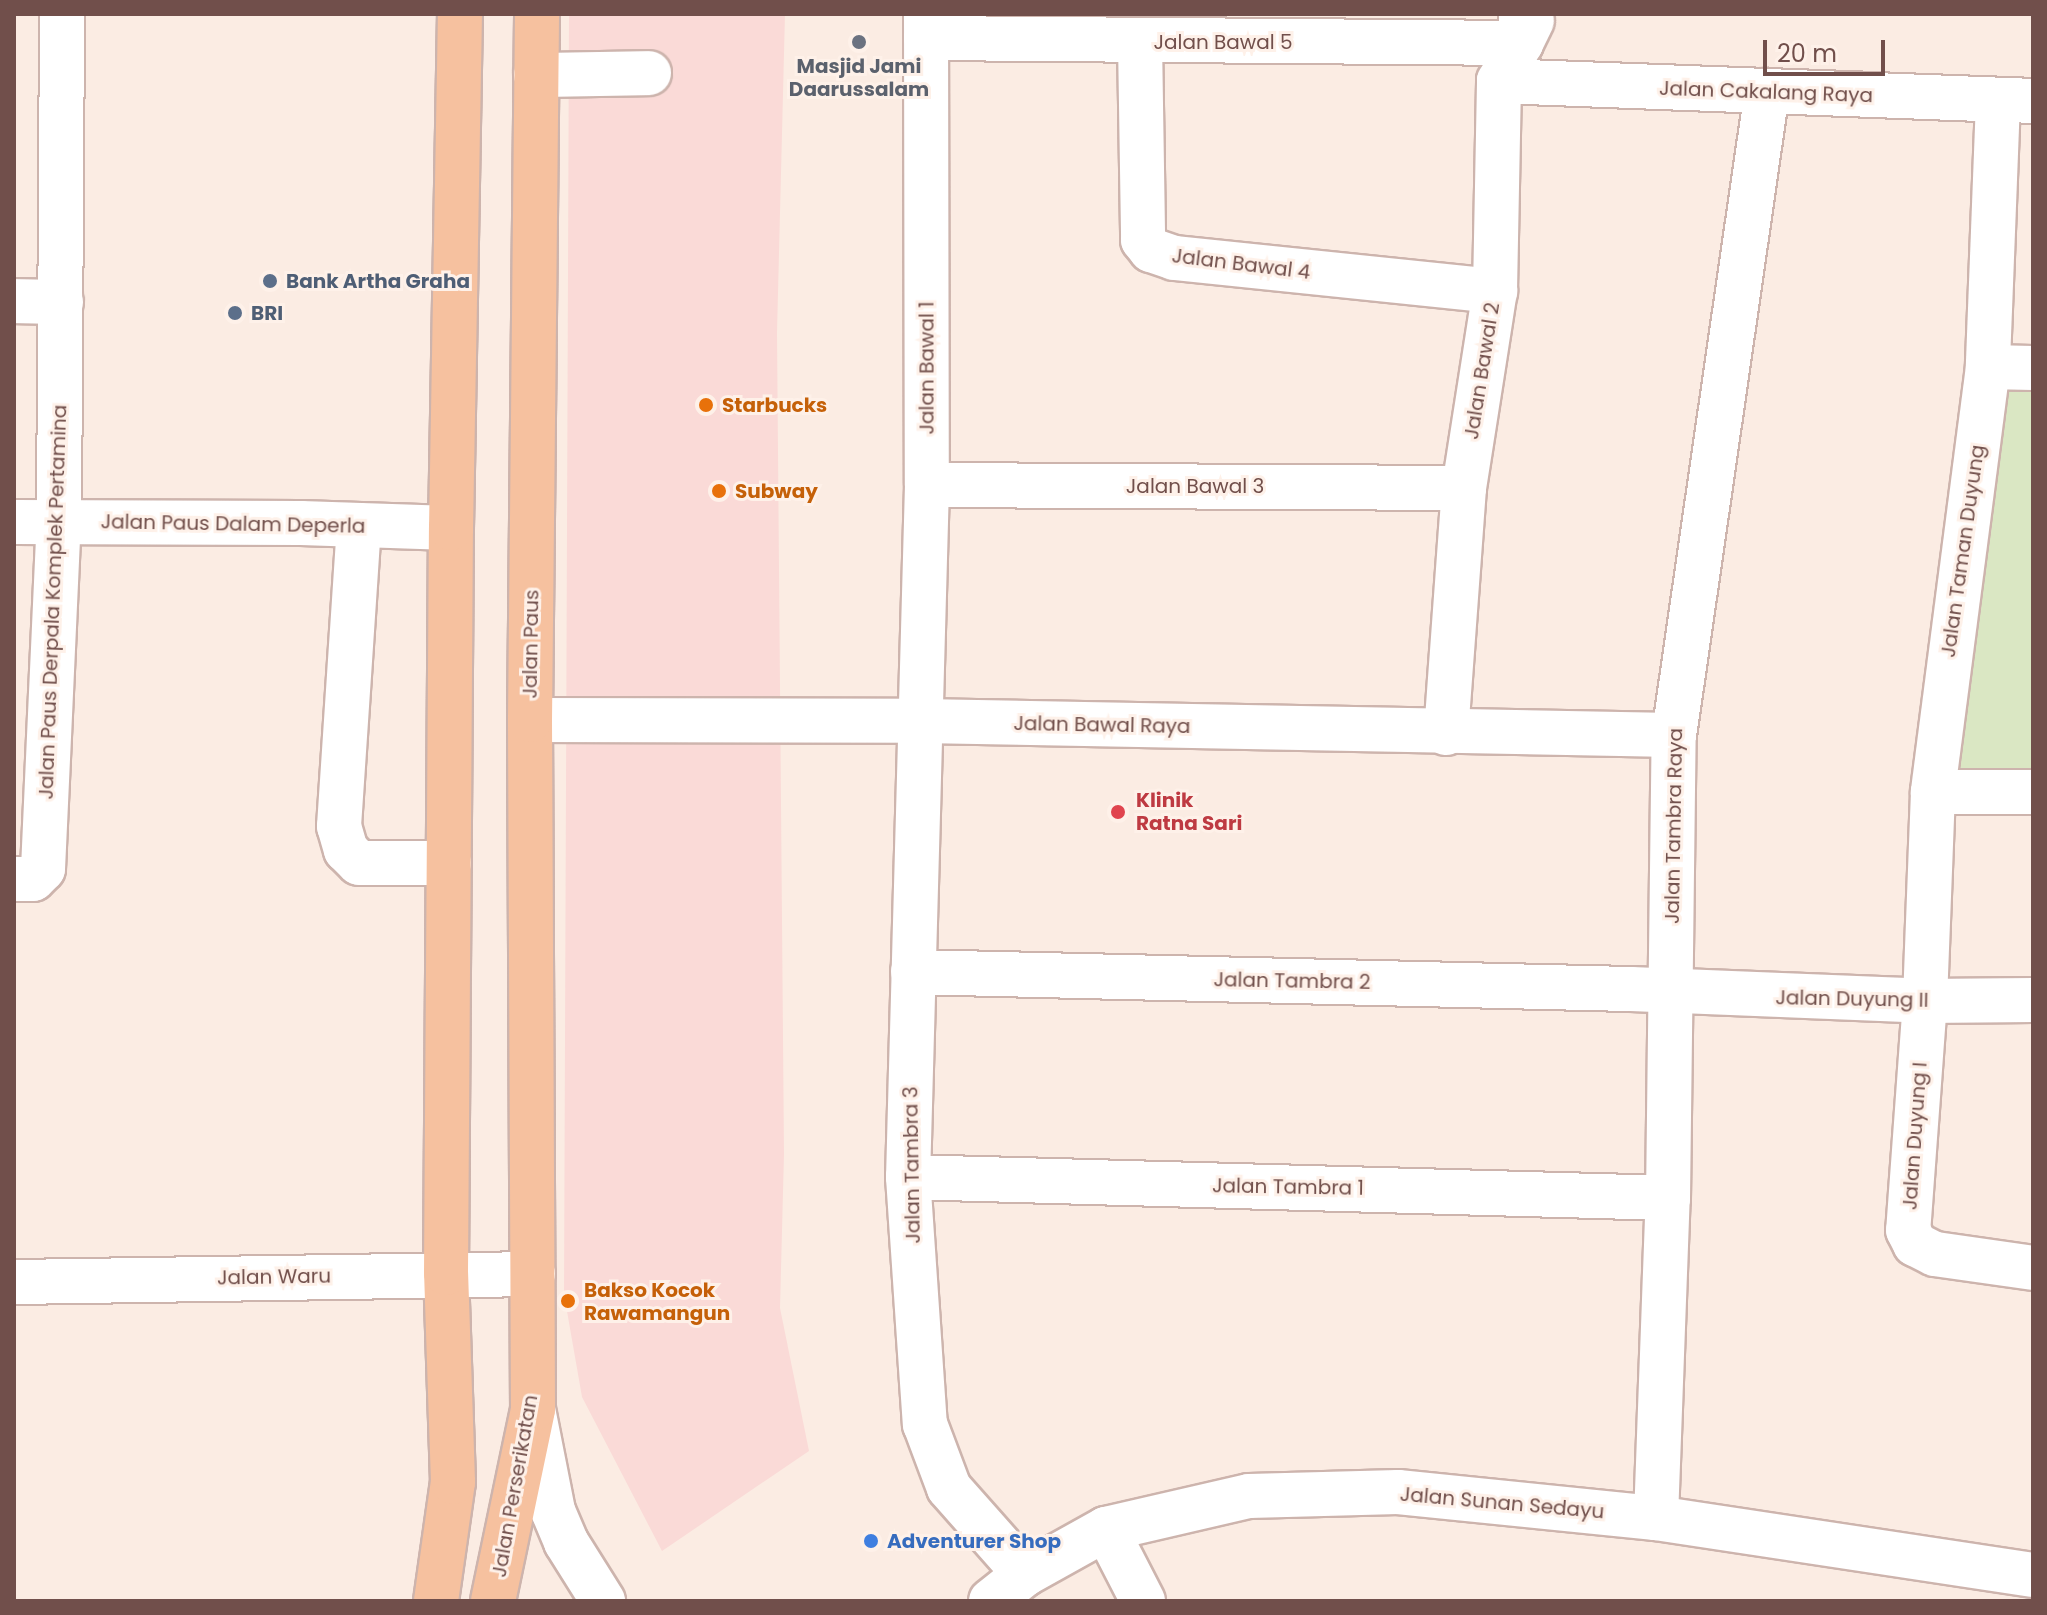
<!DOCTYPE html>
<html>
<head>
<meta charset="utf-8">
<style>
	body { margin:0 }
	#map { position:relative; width:2047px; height:1615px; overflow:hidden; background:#fbece3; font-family:Poppins,sans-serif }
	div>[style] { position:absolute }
	.commercial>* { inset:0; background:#fadad7 }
	.green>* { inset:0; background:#dae7c3 }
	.roads { filter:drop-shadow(2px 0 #cdb4ad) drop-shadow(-2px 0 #cdb4ad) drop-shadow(0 2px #cdb4ad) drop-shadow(0 -2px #cdb4ad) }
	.minor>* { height:44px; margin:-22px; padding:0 22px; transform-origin:22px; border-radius:22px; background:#fff }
	.major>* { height:44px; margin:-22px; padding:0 22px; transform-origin:22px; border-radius:22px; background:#f6c19f }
	.dots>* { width:22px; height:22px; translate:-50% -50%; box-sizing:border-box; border:4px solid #fef1e9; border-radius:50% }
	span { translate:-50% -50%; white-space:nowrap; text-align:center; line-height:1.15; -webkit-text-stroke:6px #fef1e9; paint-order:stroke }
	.street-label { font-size:20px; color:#714f4b }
	.worship-label { font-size:20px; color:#5b616d; font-weight:700 }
	.service-label { font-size:20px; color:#4e5e75; font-weight:700 }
	.left { translate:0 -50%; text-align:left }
	.food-label { font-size:20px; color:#c56008; font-weight:700 }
	.health-label { font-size:20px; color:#be3a42; font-weight:700 }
	.shop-label { font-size:20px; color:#366cbe; font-weight:700 }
	.frame { position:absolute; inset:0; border:16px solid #714f4b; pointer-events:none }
	.scale { position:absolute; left:1763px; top:40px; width:122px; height:36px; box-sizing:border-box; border:4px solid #714f4b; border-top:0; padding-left:10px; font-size:24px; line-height:28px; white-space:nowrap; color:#714f4b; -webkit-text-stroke:6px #fef1e9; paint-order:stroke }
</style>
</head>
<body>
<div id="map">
	<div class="commercial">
		<div style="clip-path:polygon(569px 14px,785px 14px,777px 333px,784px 1154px,780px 1308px,809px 1451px,662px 1551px,582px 1397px,564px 1294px)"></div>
	</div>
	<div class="green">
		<div style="clip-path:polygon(1996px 391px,2033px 391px,2033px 783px,1956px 780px)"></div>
	</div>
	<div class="roads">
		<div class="minor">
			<div style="left:926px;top:14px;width:471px;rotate:89.9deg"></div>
			<div style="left:927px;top:485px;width:692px;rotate:91.57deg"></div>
			<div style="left:908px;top:1177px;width:248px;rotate:86.1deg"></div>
			<div style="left:925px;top:1424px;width:68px;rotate:69.4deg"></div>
			<div style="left:949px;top:1488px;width:115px;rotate:48.5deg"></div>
			<div style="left:926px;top:38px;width:595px;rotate:0.48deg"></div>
			<div style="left:1521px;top:43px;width:25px;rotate:-64deg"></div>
			<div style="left:1140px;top:41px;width:199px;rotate:89.1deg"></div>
			<div style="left:1143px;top:240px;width:13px;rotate:51deg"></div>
			<div style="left:1151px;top:250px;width:24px;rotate:19deg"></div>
			<div style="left:1174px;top:258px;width:323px;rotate:5.9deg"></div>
			<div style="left:536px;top:75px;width:113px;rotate:-1deg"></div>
			<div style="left:1499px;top:81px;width:534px;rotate:2.14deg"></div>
			<div style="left:1998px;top:101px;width:266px;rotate:92.2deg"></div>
			<div style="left:1988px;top:367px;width:429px;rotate:97.4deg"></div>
			<div style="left:1933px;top:792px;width:209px;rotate:92.2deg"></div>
			<div style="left:1925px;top:1001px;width:230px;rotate:94.2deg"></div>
			<div style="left:1908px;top:1230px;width:16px;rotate:63deg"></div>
			<div style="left:1915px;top:1244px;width:22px;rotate:27deg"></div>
			<div style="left:1935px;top:1254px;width:99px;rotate:8.1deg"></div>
			<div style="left:14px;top:301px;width:47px;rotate:1.2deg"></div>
			<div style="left:1988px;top:367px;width:45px;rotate:1.3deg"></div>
			<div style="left:927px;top:485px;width:537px;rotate:0.32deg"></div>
			<div style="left:14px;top:522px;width:287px;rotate:0.2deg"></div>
			<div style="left:301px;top:523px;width:150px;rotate:1.9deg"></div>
			<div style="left:359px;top:525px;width:302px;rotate:93.8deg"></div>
			<div style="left:339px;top:826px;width:25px;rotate:74deg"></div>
			<div style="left:346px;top:850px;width:18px;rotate:45deg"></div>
			<div style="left:359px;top:863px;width:90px"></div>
			<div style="left:530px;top:720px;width:391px;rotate:0.1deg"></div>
			<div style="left:921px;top:721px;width:753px;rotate:1.07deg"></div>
			<div style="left:1446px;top:733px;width:246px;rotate:-85.8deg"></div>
			<div style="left:1464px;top:488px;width:199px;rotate:-81.1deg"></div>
			<div style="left:1495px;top:291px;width:210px;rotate:-88.9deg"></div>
			<div style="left:1499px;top:81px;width:44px;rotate:-59.9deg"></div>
			<div style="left:1521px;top:43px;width:29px;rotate:-90deg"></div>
			<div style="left:1933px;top:792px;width:100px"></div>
			<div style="left:14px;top:879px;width:19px"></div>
			<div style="left:33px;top:879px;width:14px;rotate:-45deg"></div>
			<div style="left:43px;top:869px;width:347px;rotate:-87.4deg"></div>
			<div style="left:59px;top:522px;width:508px;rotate:-89.66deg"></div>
			<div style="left:913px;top:972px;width:718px;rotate:1.36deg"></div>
			<div style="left:1631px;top:989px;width:294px;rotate:2.3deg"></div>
			<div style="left:1925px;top:1001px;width:108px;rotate:-0.5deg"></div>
			<div style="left:908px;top:1177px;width:760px;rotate:1.58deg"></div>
			<div style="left:14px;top:1282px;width:519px;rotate:-0.88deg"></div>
			<div style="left:533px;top:1409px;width:104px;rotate:78.9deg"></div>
			<div style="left:553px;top:1511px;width:34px;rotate:67deg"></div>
			<div style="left:566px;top:1542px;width:70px;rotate:57.9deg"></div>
			<div style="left:1656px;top:1518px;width:320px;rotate:-87.9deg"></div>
			<div style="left:1668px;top:1198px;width:463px;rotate:-89.3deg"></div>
			<div style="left:1674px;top:735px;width:651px;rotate:-81.78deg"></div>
			<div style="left:1106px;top:1529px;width:81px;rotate:62.8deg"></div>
			<div style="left:991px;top:1601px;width:43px;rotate:-38.5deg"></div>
			<div style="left:1025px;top:1574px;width:93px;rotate:-29.1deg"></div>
			<div style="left:1106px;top:1529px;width:147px;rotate:-13deg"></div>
			<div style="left:1249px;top:1496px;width:149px;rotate:-1.5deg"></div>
			<div style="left:1398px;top:1492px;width:259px;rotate:5.8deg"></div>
			<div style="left:1656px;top:1518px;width:381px;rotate:8.6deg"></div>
		</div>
		<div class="major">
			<div style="left:436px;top:1601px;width:120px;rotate:-81.9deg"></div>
			<div style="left:453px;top:1482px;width:209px;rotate:-91.9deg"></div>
			<div style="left:446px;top:1273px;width:745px;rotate:-89.62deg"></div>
			<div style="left:451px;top:528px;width:514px;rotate:-89deg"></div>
			<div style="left:493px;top:1601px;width:196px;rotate:-78.2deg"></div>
			<div style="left:533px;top:1409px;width:689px;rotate:-90.25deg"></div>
			<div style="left:530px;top:720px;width:706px;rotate:-89.43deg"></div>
		</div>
	</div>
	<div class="dots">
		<div style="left:859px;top:42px;background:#6b7280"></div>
		<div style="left:270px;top:281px;background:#5c6f8a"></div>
		<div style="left:235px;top:313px;background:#5c6f8a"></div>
		<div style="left:706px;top:405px;background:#e8710a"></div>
		<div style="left:719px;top:491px;background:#e8710a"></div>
		<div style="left:1118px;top:812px;background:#e0444e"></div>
		<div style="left:568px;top:1301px;background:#e8710a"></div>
		<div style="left:871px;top:1541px;background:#3f7fe0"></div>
	</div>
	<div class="street-label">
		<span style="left:1223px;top:42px">Jalan Bawal 5</span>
		<span style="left:1766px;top:92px;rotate:2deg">Jalan Cakalang Raya</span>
		<span style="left:1241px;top:264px;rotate:7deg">Jalan Bawal 4</span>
		<span style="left:927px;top:368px;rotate:-90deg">Jalan Bawal 1</span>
		<span style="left:1482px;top:371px;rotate:-81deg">Jalan Bawal 2</span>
		<span style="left:1195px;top:486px">Jalan Bawal 3</span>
		<span style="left:233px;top:524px;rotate:1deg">Jalan Paus Dalam Deperla</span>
		<span style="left:1963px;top:551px;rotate:-82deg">Jalan Taman Duyung</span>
		<span style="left:53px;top:602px;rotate:-88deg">Jalan Paus Derpala Komplek Pertamina</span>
		<span style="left:531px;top:644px;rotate:-89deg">Jalan Paus</span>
		<span style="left:1102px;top:725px;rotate:1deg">Jalan Bawal Raya</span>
		<span style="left:1674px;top:826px;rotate:-89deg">Jalan Tambra Raya</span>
		<span style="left:1292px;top:981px;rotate:1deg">Jalan Tambra 2</span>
		<span style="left:1852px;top:999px;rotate:1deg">Jalan Duyung II</span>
		<span style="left:1915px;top:1136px;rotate:-86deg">Jalan Duyung I</span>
		<span style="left:912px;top:1165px;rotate:-91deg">Jalan Tambra 3</span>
		<span style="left:1288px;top:1187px;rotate:1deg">Jalan Tambra 1</span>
		<span style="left:274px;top:1277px;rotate:-1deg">Jalan Waru</span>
		<span style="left:515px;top:1486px;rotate:-80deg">Jalan Perserikatan</span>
		<span style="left:1502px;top:1503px;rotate:5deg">Jalan Sunan Sedayu</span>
	</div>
	<div class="worship-label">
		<span style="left:859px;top:78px">Masjid Jami<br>Daarussalam</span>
	</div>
	<div class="service-label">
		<span class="left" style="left:286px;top:281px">Bank Artha Graha</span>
		<span class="left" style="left:251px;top:313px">BRI</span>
	</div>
	<div class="food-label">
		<span class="left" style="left:722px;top:405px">Starbucks</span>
		<span class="left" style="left:735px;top:491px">Subway</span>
		<span class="left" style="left:584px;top:1302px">Bakso Kocok<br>Rawamangun</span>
	</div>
	<div class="health-label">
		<span class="left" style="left:1136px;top:812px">Klinik<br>Ratna Sari</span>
	</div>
	<div class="shop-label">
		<span class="left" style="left:887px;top:1541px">Adventurer Shop</span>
	</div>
	<div class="frame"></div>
	<div class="scale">20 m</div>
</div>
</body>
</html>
